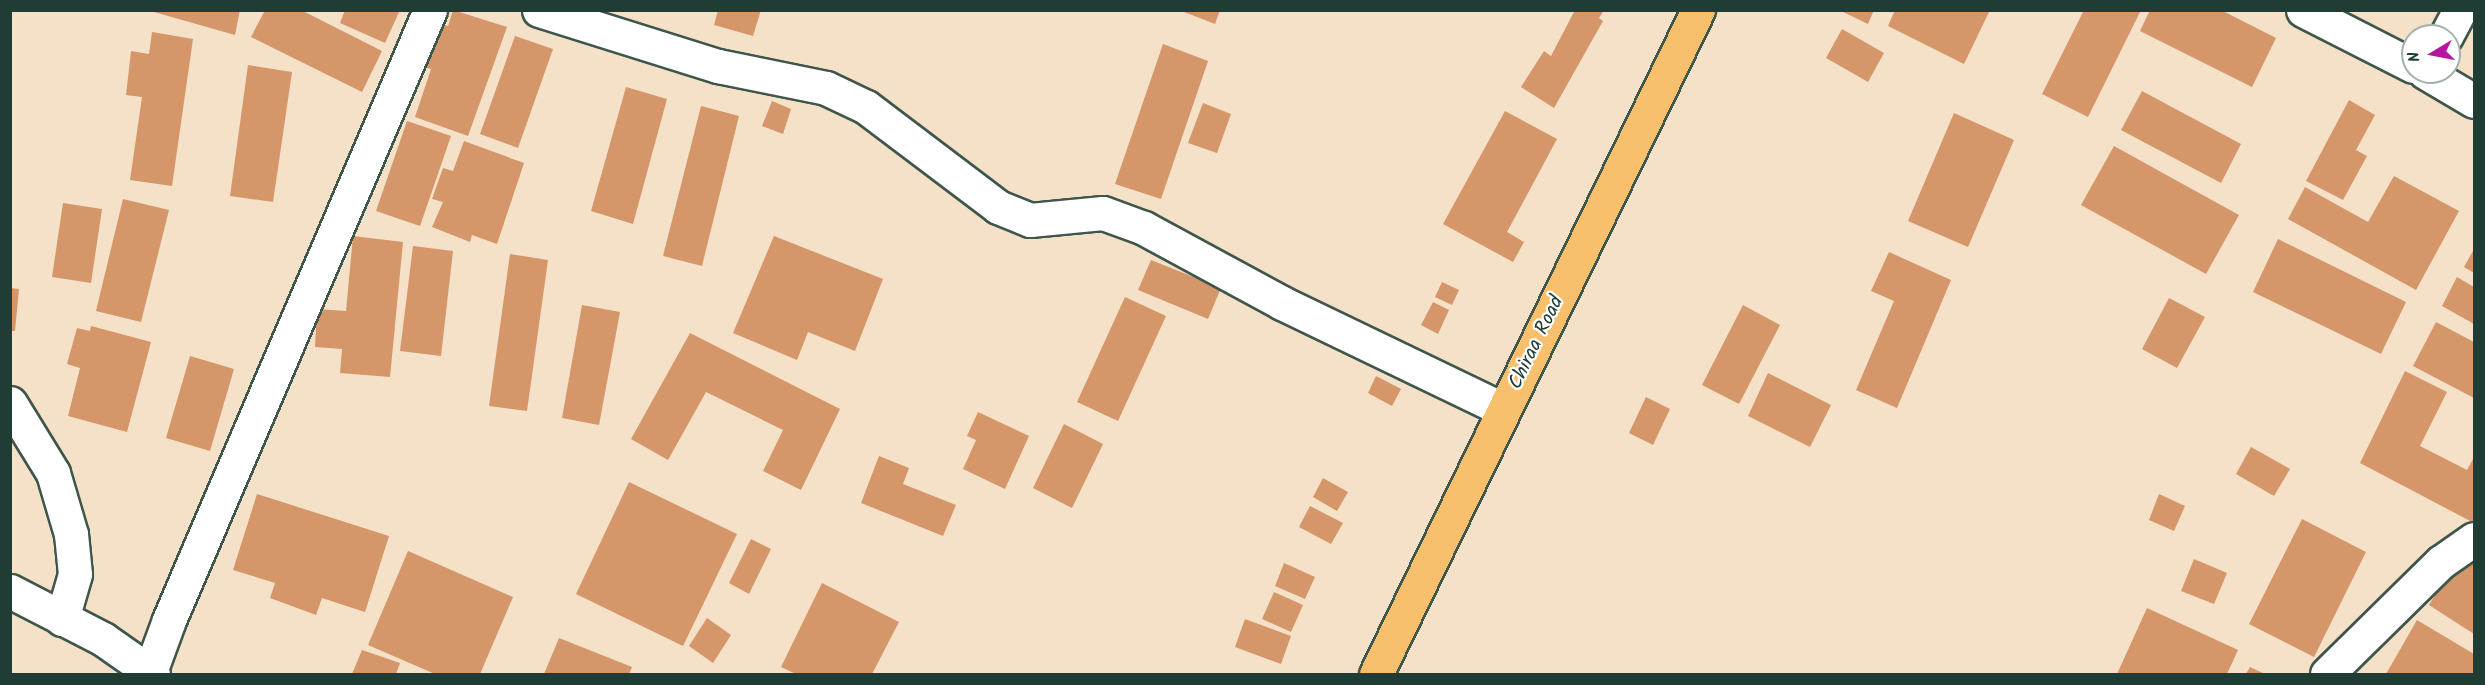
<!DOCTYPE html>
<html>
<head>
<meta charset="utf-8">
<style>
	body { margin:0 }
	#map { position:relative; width:2485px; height:685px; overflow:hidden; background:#f5e1c8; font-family:Kalam,sans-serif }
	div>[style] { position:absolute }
	.building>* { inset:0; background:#d5966a }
	.roads { filter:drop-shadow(2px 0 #3f564a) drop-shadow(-2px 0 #3f564a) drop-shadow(0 2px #3f564a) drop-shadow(0 -2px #3f564a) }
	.minor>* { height:33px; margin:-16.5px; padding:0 16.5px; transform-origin:16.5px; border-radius:16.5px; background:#fff }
	.trunk>* { height:33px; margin:-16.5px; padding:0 16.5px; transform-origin:16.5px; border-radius:16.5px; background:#f8bf6c }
	span { translate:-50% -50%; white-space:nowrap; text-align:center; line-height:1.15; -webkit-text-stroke:4.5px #fff; paint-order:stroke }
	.street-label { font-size:20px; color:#1f3d34 }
	.frame { position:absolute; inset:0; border:12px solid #1f3d34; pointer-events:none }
	.north { position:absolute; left:2401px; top:24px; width:60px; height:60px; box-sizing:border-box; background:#fff; border:2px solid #a5b1ae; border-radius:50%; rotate:260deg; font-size:16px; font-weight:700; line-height:24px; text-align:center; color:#1f3d34 }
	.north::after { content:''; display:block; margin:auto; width:21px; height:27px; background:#b5179e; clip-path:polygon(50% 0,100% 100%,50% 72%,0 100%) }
</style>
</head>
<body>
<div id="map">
	<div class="building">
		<div style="clip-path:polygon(147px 10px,240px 10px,235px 35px)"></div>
		<div style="clip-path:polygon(265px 10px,301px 10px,382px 51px,362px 92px,251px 37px)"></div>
		<div style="clip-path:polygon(345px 10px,400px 10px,385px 43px,340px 23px)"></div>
		<div style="clip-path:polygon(453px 10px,507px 27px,468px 136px,415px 117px,431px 69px,420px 66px,435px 22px,448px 26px)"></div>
		<div style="clip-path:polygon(718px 10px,761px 10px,753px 36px,714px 25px)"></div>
		<div style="clip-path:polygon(1179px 10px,1220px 10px,1215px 24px)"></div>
		<div style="clip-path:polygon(1575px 10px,1604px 10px,1599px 18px,1603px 21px,1554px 108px,1521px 87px,1544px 51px,1551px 56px)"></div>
		<div style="clip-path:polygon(1839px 10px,1874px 10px,1868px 24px)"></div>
		<div style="clip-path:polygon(1895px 10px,1990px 10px,1964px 64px,1888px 26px)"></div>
		<div style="clip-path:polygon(2084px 10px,2141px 10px,2088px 117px,2042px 94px)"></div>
		<div style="clip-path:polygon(2150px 10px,2221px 10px,2276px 38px,2252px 87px,2140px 31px)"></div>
		<div style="clip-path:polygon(1842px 29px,1884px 53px,1868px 82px,1826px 58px)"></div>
		<div style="clip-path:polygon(152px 32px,193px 39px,172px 186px,130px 180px,142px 97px,126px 95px,131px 51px,149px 54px)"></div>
		<div style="clip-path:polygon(515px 36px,553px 49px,518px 148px,480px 134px)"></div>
		<div style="clip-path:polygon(1163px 44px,1208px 61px,1161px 199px,1115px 184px)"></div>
		<div style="clip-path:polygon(248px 65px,292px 72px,273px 202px,230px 196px)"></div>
		<div style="clip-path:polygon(626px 87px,667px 99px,633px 224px,591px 211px)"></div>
		<div style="clip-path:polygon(2142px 91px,2241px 144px,2221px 183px,2121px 130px)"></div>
		<div style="clip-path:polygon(2349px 100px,2375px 115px,2356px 150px,2367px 156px,2343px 200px,2306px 181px)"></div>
		<div style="clip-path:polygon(772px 101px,791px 109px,783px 134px,762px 126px)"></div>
		<div style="clip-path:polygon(1203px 103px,1231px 114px,1217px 153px,1188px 143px)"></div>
		<div style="clip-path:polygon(701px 106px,739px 116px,702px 266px,663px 256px)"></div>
		<div style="clip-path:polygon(1505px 111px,1557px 139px,1507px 232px,1524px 242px,1513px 262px,1443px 224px)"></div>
		<div style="clip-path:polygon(1954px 113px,2014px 140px,1968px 247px,1908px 221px)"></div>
		<div style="clip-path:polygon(407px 121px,451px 136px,420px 226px,376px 211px)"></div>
		<div style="clip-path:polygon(464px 141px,524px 163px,497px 244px,472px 235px,470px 242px,432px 227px,443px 202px,432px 199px,443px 168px,453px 171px)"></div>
		<div style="clip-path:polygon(2114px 146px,2239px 215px,2206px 274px,2081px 205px)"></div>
		<div style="clip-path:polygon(2394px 176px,2459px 211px,2416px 290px,2288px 219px,2305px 187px,2368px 222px)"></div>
		<div style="clip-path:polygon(123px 199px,169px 210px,141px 322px,96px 311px)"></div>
		<div style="clip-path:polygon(63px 203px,102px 209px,91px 283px,52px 277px)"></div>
		<div style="clip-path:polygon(353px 236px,403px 242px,390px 377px,340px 373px,342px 349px,315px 347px,317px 309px,346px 311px)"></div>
		<div style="clip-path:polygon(774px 236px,883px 279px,855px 351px,808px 332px,797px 360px,733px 333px)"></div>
		<div style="clip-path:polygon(2278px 239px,2406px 302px,2381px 354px,2253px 292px)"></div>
		<div style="clip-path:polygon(413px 246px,453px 251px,441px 356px,400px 351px)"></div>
		<div style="clip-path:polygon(2474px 249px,2474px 273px,2464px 267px)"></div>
		<div style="clip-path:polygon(1889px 252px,1951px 280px,1897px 408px,1856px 390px,1894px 301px,1871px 291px)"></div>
		<div style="clip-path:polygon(510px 254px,548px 260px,527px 411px,489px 406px)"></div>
		<div style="clip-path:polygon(1151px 260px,1221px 288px,1208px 319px,1138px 290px)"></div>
		<div style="clip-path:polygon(2457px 277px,2474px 287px,2474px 324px,2442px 306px)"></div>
		<div style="clip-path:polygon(1442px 282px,1459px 290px,1452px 305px,1435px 297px)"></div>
		<div style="clip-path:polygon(10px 288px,19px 289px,15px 331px,10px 331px)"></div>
		<div style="clip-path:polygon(1125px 297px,1166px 316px,1118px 421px,1077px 402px)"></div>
		<div style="clip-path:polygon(2169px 298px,2205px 317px,2177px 368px,2142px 349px)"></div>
		<div style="clip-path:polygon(1433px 302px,1449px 310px,1438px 334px,1421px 325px)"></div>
		<div style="clip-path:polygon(582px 305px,620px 312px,599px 425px,562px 418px)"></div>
		<div style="clip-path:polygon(1743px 305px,1780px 325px,1739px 404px,1702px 385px)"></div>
		<div style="clip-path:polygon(2436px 322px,2474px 342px,2474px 398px,2413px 366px)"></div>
		<div style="clip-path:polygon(91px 326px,151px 342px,127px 432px,68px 416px,80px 368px,67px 364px,77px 328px,90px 331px)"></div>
		<div style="clip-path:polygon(690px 333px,840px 409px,801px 490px,763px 471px,783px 430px,706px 392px,668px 460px,631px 439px)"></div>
		<div style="clip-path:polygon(190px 356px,234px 369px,210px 451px,166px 438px)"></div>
		<div style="clip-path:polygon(2405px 371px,2447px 392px,2420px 446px,2467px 470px,2474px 457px,2474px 523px,2360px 463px)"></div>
		<div style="clip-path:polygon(1768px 373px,1831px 405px,1810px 447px,1748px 416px)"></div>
		<div style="clip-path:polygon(1376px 376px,1401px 389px,1392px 406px,1368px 393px)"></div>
		<div style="clip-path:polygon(1646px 397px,1670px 409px,1653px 445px,1629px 433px)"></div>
		<div style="clip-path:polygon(978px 412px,1029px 436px,1005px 489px,963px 469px,976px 440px,967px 436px)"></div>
		<div style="clip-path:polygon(1064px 424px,1103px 444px,1072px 508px,1033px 488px)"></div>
		<div style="clip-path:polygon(2251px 447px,2290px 469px,2274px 496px,2236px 474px)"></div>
		<div style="clip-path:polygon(879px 456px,909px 468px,903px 484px,956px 505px,943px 536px,861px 503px)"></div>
		<div style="clip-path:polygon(1323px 478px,1348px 492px,1337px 511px,1313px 497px)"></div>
		<div style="clip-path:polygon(629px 482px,737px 534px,683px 646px,576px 594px)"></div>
		<div style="clip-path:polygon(257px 494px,389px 536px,365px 612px,322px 598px,316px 615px,270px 598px,275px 583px,233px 570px)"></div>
		<div style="clip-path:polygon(2159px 494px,2185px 506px,2174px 531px,2149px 520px)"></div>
		<div style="clip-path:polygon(1310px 506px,1343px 523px,1331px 544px,1299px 527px)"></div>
		<div style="clip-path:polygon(2302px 519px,2366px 552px,2314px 657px,2249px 624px)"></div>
		<div style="clip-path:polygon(751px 539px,771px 549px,749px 594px,729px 583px)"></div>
		<div style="clip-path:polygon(408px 551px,513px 597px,480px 674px,435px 674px,368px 645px)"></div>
		<div style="clip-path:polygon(2462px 552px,2474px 560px,2474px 634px,2429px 605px)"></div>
		<div style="clip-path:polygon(2194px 559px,2227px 573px,2214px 604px,2181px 591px)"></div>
		<div style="clip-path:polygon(1284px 563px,1315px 577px,1305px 599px,1275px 586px)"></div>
		<div style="clip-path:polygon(822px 583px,899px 622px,872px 674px,796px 674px,781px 667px)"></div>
		<div style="clip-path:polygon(1274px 592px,1303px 605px,1291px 632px,1262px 619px)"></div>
		<div style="clip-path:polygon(2147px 608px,2238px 650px,2227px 674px,2117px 674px)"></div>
		<div style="clip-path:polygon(707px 618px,731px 635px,713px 663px,689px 646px)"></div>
		<div style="clip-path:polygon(1245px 619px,1291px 636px,1281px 664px,1235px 647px)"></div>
		<div style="clip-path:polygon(2417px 620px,2474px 654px,2474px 674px,2386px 674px)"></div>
		<div style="clip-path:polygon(559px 638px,632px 667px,629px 674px,544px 674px)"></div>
		<div style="clip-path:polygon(362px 650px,400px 663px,396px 674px,352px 674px)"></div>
		<div style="clip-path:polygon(2250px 667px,2265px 674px,2246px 674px)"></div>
	</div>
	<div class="roads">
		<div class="minor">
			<div style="left:539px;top:10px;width:188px;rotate:17.4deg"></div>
			<div style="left:718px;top:66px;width:110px;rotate:11.5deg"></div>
			<div style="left:826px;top:88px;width:44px;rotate:25.4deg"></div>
			<div style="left:866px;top:107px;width:166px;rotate:37.1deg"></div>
			<div style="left:998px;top:207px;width:35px;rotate:22deg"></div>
			<div style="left:1030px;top:220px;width:73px;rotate:-5.5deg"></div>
			<div style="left:1103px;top:213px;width:44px;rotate:20.1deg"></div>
			<div style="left:1144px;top:228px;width:157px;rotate:28.5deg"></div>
			<div style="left:1282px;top:303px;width:246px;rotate:25.7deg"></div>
			<div style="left:2303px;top:10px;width:123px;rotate:27deg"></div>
			<div style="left:2446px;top:36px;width:30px;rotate:-62deg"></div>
			<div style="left:2425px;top:72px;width:57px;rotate:30.6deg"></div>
			<div style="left:10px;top:403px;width:82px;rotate:58.4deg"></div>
			<div style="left:53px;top:473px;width:64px;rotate:73.6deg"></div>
			<div style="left:71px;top:534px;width:40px;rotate:84.3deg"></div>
			<div style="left:75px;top:574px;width:47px;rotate:106.1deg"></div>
			<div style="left:10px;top:591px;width:105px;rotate:27.3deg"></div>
			<div style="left:103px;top:639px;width:61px;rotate:35deg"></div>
			<div style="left:150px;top:672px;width:55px;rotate:-69.9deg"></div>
			<div style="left:169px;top:620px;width:663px;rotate:-66.84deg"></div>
			<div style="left:2327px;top:674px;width:160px;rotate:-44.5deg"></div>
			<div style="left:2441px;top:562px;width:40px;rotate:-34.9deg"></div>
		</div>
		<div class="trunk">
			<div style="left:1376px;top:674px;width:738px;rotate:-64.13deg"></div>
		</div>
	</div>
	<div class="street-label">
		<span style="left:1537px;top:343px;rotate:-64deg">Chiraa Road</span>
	</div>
	<div class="frame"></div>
	<div class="north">N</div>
</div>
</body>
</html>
